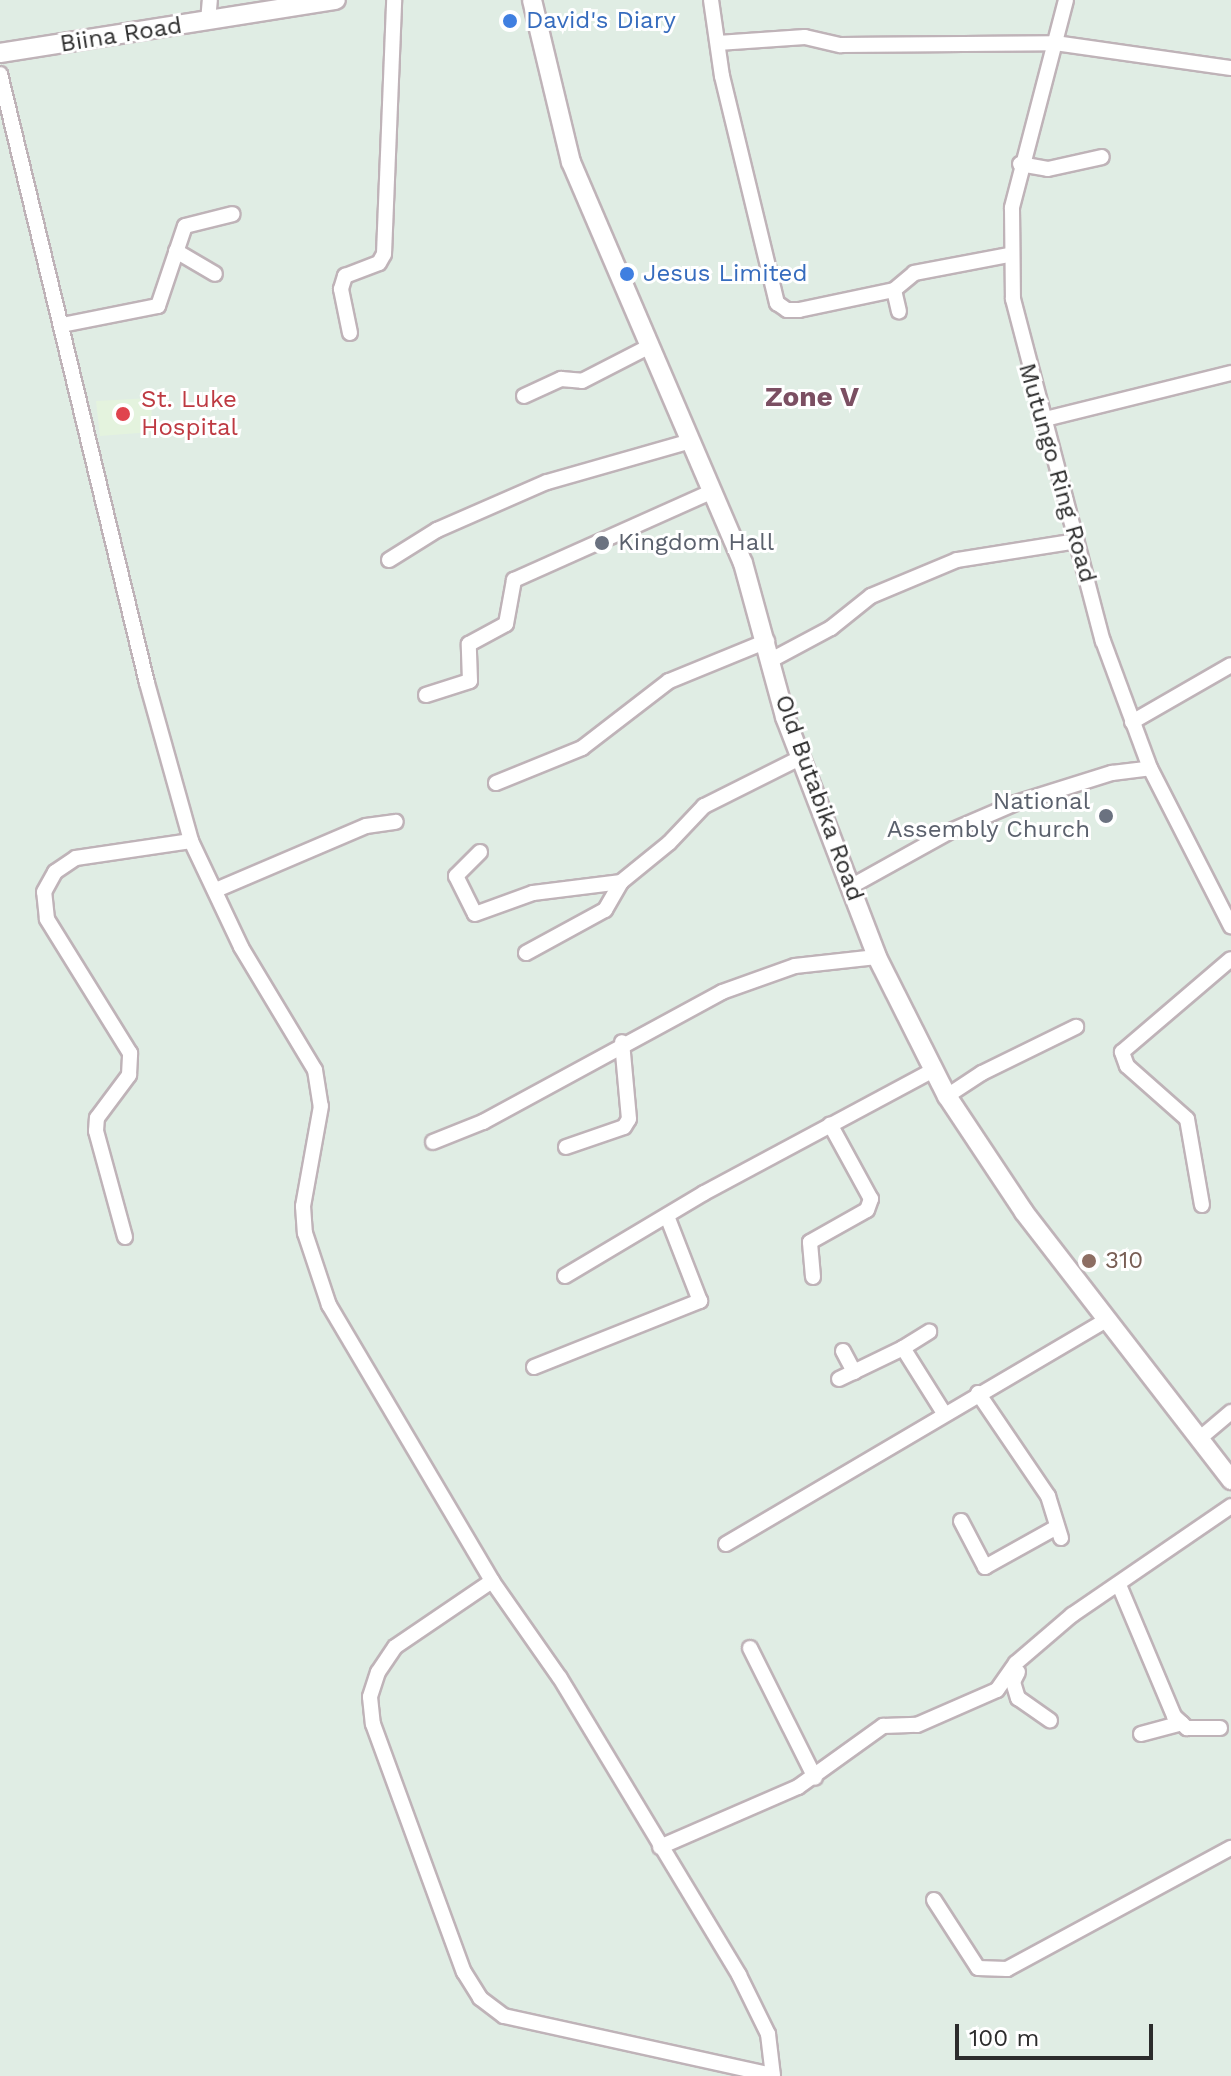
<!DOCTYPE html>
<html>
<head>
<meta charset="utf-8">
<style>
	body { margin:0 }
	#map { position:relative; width:1231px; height:2076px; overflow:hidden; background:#e0ede4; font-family:"Work Sans",sans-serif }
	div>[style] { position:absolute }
	.medical>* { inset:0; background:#e4f3de }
	.roads { filter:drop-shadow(2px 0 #bfb3b8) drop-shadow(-2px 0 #bfb3b8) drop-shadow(0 2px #bfb3b8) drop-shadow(0 -2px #bfb3b8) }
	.minor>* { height:14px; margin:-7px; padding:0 7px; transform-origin:7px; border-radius:7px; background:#fff }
	.secondary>* { height:18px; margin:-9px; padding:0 9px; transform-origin:9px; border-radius:9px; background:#fff }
	.dots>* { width:22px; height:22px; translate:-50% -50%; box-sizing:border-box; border:4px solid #fff; border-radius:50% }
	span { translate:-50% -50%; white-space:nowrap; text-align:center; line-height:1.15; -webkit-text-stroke:6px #fff; paint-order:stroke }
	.shop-label { font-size:24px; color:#366cbe }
	.left { translate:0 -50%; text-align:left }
	.street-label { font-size:24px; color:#2c2c2c }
	.health-label { font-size:24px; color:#be3a42 }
	.worship-label { font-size:24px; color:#5b616d }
	.right { translate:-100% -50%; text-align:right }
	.education-label { font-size:24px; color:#785e54 }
	.quarter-label { font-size:28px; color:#7b4f62; font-weight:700 }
	.scale { position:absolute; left:955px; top:2024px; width:198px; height:36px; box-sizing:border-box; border:4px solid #2c2c2c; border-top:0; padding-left:10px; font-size:24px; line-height:28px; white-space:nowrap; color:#2c2c2c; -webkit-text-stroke:6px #fff; paint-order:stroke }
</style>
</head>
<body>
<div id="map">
	<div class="medical">
		<div style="clip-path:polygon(152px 398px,151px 432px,100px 436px,96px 401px)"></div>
	</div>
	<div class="roads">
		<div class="minor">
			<div style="left:711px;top:0;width:77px;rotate:81.8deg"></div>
			<div style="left:722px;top:76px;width:234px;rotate:76.4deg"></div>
			<div style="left:777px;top:303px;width:12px;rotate:35deg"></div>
			<div style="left:787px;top:310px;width:12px"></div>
			<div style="left:799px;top:310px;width:97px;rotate:-11.9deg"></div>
			<div style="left:894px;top:290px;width:26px;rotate:-40deg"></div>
			<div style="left:914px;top:273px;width:97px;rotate:-10.7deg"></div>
			<div style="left:1066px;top:0;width:215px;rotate:104.6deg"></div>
			<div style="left:1012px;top:208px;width:91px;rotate:89.4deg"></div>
			<div style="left:1013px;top:299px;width:354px;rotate:75.3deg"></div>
			<div style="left:1103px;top:641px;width:135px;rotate:69.7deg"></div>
			<div style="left:1150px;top:768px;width:178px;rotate:62.9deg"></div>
			<div style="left:208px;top:21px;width:21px;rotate:-85deg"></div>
			<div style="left:718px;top:43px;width:87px;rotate:-3.9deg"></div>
			<div style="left:805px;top:37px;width:37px;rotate:13deg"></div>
			<div style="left:841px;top:45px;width:214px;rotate:-0.5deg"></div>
			<div style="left:1055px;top:43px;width:178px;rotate:8.1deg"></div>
			<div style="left:0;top:74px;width:626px;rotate:76.43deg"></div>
			<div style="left:147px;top:683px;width:164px;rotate:74.4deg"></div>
			<div style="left:191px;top:841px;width:117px;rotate:64.7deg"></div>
			<div style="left:241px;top:947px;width:144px;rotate:59deg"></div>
			<div style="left:315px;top:1070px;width:36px;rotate:81deg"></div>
			<div style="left:321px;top:1106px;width:102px;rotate:100.2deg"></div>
			<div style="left:303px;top:1206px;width:27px;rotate:86deg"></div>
			<div style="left:305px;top:1233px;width:76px;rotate:71.6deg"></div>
			<div style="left:329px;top:1305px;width:321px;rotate:59.4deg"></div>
			<div style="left:492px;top:1581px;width:118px;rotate:55deg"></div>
			<div style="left:560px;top:1678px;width:347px;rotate:58.9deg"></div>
			<div style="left:739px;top:1975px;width:66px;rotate:63.8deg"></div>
			<div style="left:768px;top:2034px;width:42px;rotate:83.2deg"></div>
			<div style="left:1020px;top:164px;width:28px;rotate:10deg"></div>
			<div style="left:1048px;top:169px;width:55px;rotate:-12.5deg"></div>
			<div style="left:176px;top:251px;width:45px;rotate:30.5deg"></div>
			<div style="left:894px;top:290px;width:22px;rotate:77deg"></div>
			<div style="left:62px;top:325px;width:98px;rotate:-11.2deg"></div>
			<div style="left:158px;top:306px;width:84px;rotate:-71.4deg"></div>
			<div style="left:185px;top:226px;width:49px;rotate:-14deg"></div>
			<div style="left:350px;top:333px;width:45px;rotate:-101.6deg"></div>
			<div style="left:341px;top:289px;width:14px;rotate:-73deg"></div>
			<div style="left:345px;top:276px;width:36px;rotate:-21deg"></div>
			<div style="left:379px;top:263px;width:10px;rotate:-61deg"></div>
			<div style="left:384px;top:254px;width:254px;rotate:-87.7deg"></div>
			<div style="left:524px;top:396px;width:41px;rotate:-24.7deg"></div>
			<div style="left:561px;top:379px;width:21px;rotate:5deg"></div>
			<div style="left:582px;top:381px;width:76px;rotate:-27.2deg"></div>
			<div style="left:1041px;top:420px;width:196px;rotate:-13.9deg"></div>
			<div style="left:389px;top:560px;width:57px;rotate:-32deg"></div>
			<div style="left:437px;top:530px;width:120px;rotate:-23.6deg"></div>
			<div style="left:547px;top:482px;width:150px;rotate:-15.9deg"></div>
			<div style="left:773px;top:659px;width:66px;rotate:-28.1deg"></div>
			<div style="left:831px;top:628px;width:51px;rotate:-38.7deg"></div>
			<div style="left:871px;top:596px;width:93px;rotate:-22.7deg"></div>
			<div style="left:957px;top:560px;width:121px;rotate:-9deg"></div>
			<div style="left:426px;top:695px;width:46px;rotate:-17.7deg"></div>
			<div style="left:470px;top:681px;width:37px;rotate:-92deg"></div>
			<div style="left:469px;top:644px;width:42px;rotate:-28.4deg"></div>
			<div style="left:506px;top:624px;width:45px;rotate:-79.7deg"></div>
			<div style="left:514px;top:580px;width:218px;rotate:-24.1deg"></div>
			<div style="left:1132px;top:722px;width:114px;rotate:-29.9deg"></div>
			<div style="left:496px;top:783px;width:93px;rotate:-22.1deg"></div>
			<div style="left:582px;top:748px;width:110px;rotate:-37.6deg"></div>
			<div style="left:669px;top:681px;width:106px;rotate:-22.2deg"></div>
			<div style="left:480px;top:852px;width:34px;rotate:135deg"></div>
			<div style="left:456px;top:876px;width:42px;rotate:63.4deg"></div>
			<div style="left:475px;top:914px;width:62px;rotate:-19.9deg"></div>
			<div style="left:533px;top:893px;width:89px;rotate:-7.1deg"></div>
			<div style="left:621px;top:882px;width:62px;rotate:-39.1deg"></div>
			<div style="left:669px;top:843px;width:51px;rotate:-46.6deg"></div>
			<div style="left:704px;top:806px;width:107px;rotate:-26.6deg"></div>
			<div style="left:850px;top:887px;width:115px;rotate:-29deg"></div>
			<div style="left:951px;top:831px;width:71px;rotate:-23.3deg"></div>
			<div style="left:1016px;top:803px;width:101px;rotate:-17.4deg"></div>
			<div style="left:1112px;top:773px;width:38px;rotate:-7deg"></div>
			<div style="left:216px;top:890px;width:163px;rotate:-23.1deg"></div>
			<div style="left:366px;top:826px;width:30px;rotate:-8deg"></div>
			<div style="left:526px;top:953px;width:90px;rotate:-28.6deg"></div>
			<div style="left:605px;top:910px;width:32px;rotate:-60deg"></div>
			<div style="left:947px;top:1096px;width:42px;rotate:-33.3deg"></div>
			<div style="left:982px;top:1073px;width:105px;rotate:-26.1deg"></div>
			<div style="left:433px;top:1142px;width:54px;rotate:-21.8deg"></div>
			<div style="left:483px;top:1122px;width:272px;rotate:-28.5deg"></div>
			<div style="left:722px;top:992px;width:77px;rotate:-19.6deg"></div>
			<div style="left:795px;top:966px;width:82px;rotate:-6.3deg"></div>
			<div style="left:566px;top:1147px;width:61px;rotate:-19deg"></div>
			<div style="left:624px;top:1127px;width:9px;rotate:-58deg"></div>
			<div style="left:629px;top:1119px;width:77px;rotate:-95.2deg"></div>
			<div style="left:1202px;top:1205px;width:87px;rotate:-99.9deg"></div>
			<div style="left:1187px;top:1119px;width:80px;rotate:-138.5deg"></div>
			<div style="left:1127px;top:1066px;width:15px;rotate:-110deg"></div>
			<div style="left:1122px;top:1052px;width:143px;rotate:-40.5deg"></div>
			<div style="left:125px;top:1237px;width:110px;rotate:-105.3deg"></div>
			<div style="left:96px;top:1131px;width:13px;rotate:-86deg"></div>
			<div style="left:97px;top:1118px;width:54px;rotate:-53.3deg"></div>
			<div style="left:129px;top:1075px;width:22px;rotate:-87deg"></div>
			<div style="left:130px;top:1053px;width:158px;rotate:-121.8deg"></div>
			<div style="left:47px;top:919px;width:27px;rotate:-96deg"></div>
			<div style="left:44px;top:892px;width:23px;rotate:-61deg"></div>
			<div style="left:55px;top:872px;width:25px;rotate:-34deg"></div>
			<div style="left:76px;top:858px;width:116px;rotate:-8.4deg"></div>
			<div style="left:565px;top:1276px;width:162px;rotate:-30.8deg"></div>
			<div style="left:704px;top:1193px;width:260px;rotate:-28.2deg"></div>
			<div style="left:813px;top:1277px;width:35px;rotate:-95deg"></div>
			<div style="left:810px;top:1242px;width:65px;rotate:-29.3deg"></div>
			<div style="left:867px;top:1210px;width:12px;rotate:-70deg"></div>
			<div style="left:871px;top:1199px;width:85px;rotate:-118.7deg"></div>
			<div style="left:903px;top:1348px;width:31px;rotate:-32deg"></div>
			<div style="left:843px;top:1351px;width:24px;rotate:62deg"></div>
			<div style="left:534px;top:1367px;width:179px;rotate:-21.7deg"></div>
			<div style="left:700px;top:1301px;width:91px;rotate:-111.2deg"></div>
			<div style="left:839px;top:1379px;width:71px;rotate:-25.8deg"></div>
			<div style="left:903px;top:1348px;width:77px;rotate:57.8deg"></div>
			<div style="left:978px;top:1393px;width:125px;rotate:55.8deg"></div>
			<div style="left:1048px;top:1496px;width:44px;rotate:72.8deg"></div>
			<div style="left:1199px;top:1439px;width:42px;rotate:-40.2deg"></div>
			<div style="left:961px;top:1521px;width:52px;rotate:62.4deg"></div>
			<div style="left:985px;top:1567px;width:82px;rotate:-29.1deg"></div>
			<div style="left:726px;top:1544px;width:440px;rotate:-30.5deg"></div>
			<div style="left:492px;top:1581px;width:117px;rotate:145.8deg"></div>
			<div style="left:395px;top:1647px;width:30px;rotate:124deg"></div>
			<div style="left:378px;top:1672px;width:26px;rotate:108deg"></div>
			<div style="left:370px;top:1697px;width:27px;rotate:84deg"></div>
			<div style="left:373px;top:1724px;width:264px;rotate:69.9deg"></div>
			<div style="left:464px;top:1972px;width:31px;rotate:58deg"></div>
			<div style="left:480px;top:1998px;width:30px;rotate:37deg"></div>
			<div style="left:504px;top:2016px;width:275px;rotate:12.4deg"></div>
			<div style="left:1119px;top:1585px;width:142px;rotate:67.2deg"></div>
			<div style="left:1174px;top:1716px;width:18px;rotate:43deg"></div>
			<div style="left:1187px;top:1728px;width:33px"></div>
			<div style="left:750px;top:1648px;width:145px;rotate:63.4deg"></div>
			<div style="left:1018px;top:1672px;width:11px;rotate:117deg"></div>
			<div style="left:1013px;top:1682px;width:17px;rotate:73deg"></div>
			<div style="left:1018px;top:1698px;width:39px;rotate:35deg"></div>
			<div style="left:1141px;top:1734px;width:42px;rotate:-15deg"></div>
			<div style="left:660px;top:1847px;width:150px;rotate:-23.5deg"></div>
			<div style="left:798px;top:1787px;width:105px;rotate:-35.7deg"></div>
			<div style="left:883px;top:1726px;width:34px;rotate:-2deg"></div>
			<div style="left:917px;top:1725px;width:87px;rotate:-23.6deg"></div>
			<div style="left:997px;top:1690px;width:33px;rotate:-55deg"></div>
			<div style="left:1016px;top:1663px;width:74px;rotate:-40.6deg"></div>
			<div style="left:1072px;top:1615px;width:193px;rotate:-34.4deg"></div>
			<div style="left:934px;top:1900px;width:81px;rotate:57.1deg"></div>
			<div style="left:978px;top:1968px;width:29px;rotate:2deg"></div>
			<div style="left:1007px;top:1969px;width:255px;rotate:-28.4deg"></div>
		</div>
		<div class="secondary">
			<div style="left:532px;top:0;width:167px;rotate:76.5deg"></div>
			<div style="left:571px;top:162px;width:436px;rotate:66.8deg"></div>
			<div style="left:743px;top:563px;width:160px;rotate:74.7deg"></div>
			<div style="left:785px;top:717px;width:257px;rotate:69deg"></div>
			<div style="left:877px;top:957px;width:156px;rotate:63.3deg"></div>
			<div style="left:947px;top:1096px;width:139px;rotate:56.4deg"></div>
			<div style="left:1024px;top:1212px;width:339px;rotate:52.3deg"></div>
			<div style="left:0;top:53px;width:340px;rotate:-9deg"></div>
		</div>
	</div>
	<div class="dots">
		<div style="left:510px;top:21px;background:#3f7fe0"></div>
		<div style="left:627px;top:274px;background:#3f7fe0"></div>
		<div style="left:123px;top:414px;background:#e0444e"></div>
		<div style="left:602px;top:543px;background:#6b7280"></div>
		<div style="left:1106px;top:816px;background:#6b7280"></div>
		<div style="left:1089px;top:1261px;background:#8d6e63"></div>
	</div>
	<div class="shop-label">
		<span class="left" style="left:526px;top:21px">David's Diary</span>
		<span class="left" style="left:643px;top:274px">Jesus Limited</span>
	</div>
	<div class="street-label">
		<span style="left:121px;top:35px;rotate:-9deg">Biina Road</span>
		<span style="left:1057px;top:473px;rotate:74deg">Mutungo Ring Road</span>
		<span style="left:819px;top:798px;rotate:70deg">Old Butabika Road</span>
	</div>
	<div class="health-label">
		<span class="left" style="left:141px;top:414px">St. Luke<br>Hospital</span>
	</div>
	<div class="worship-label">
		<span class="left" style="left:618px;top:543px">Kingdom Hall</span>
		<span class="right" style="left:1090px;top:816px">National<br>Assembly Church</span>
	</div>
	<div class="education-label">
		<span class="left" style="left:1105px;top:1261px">310</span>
	</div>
	<div class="quarter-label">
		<span style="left:812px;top:397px">Zone V</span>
	</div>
	<div class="scale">100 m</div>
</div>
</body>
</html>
